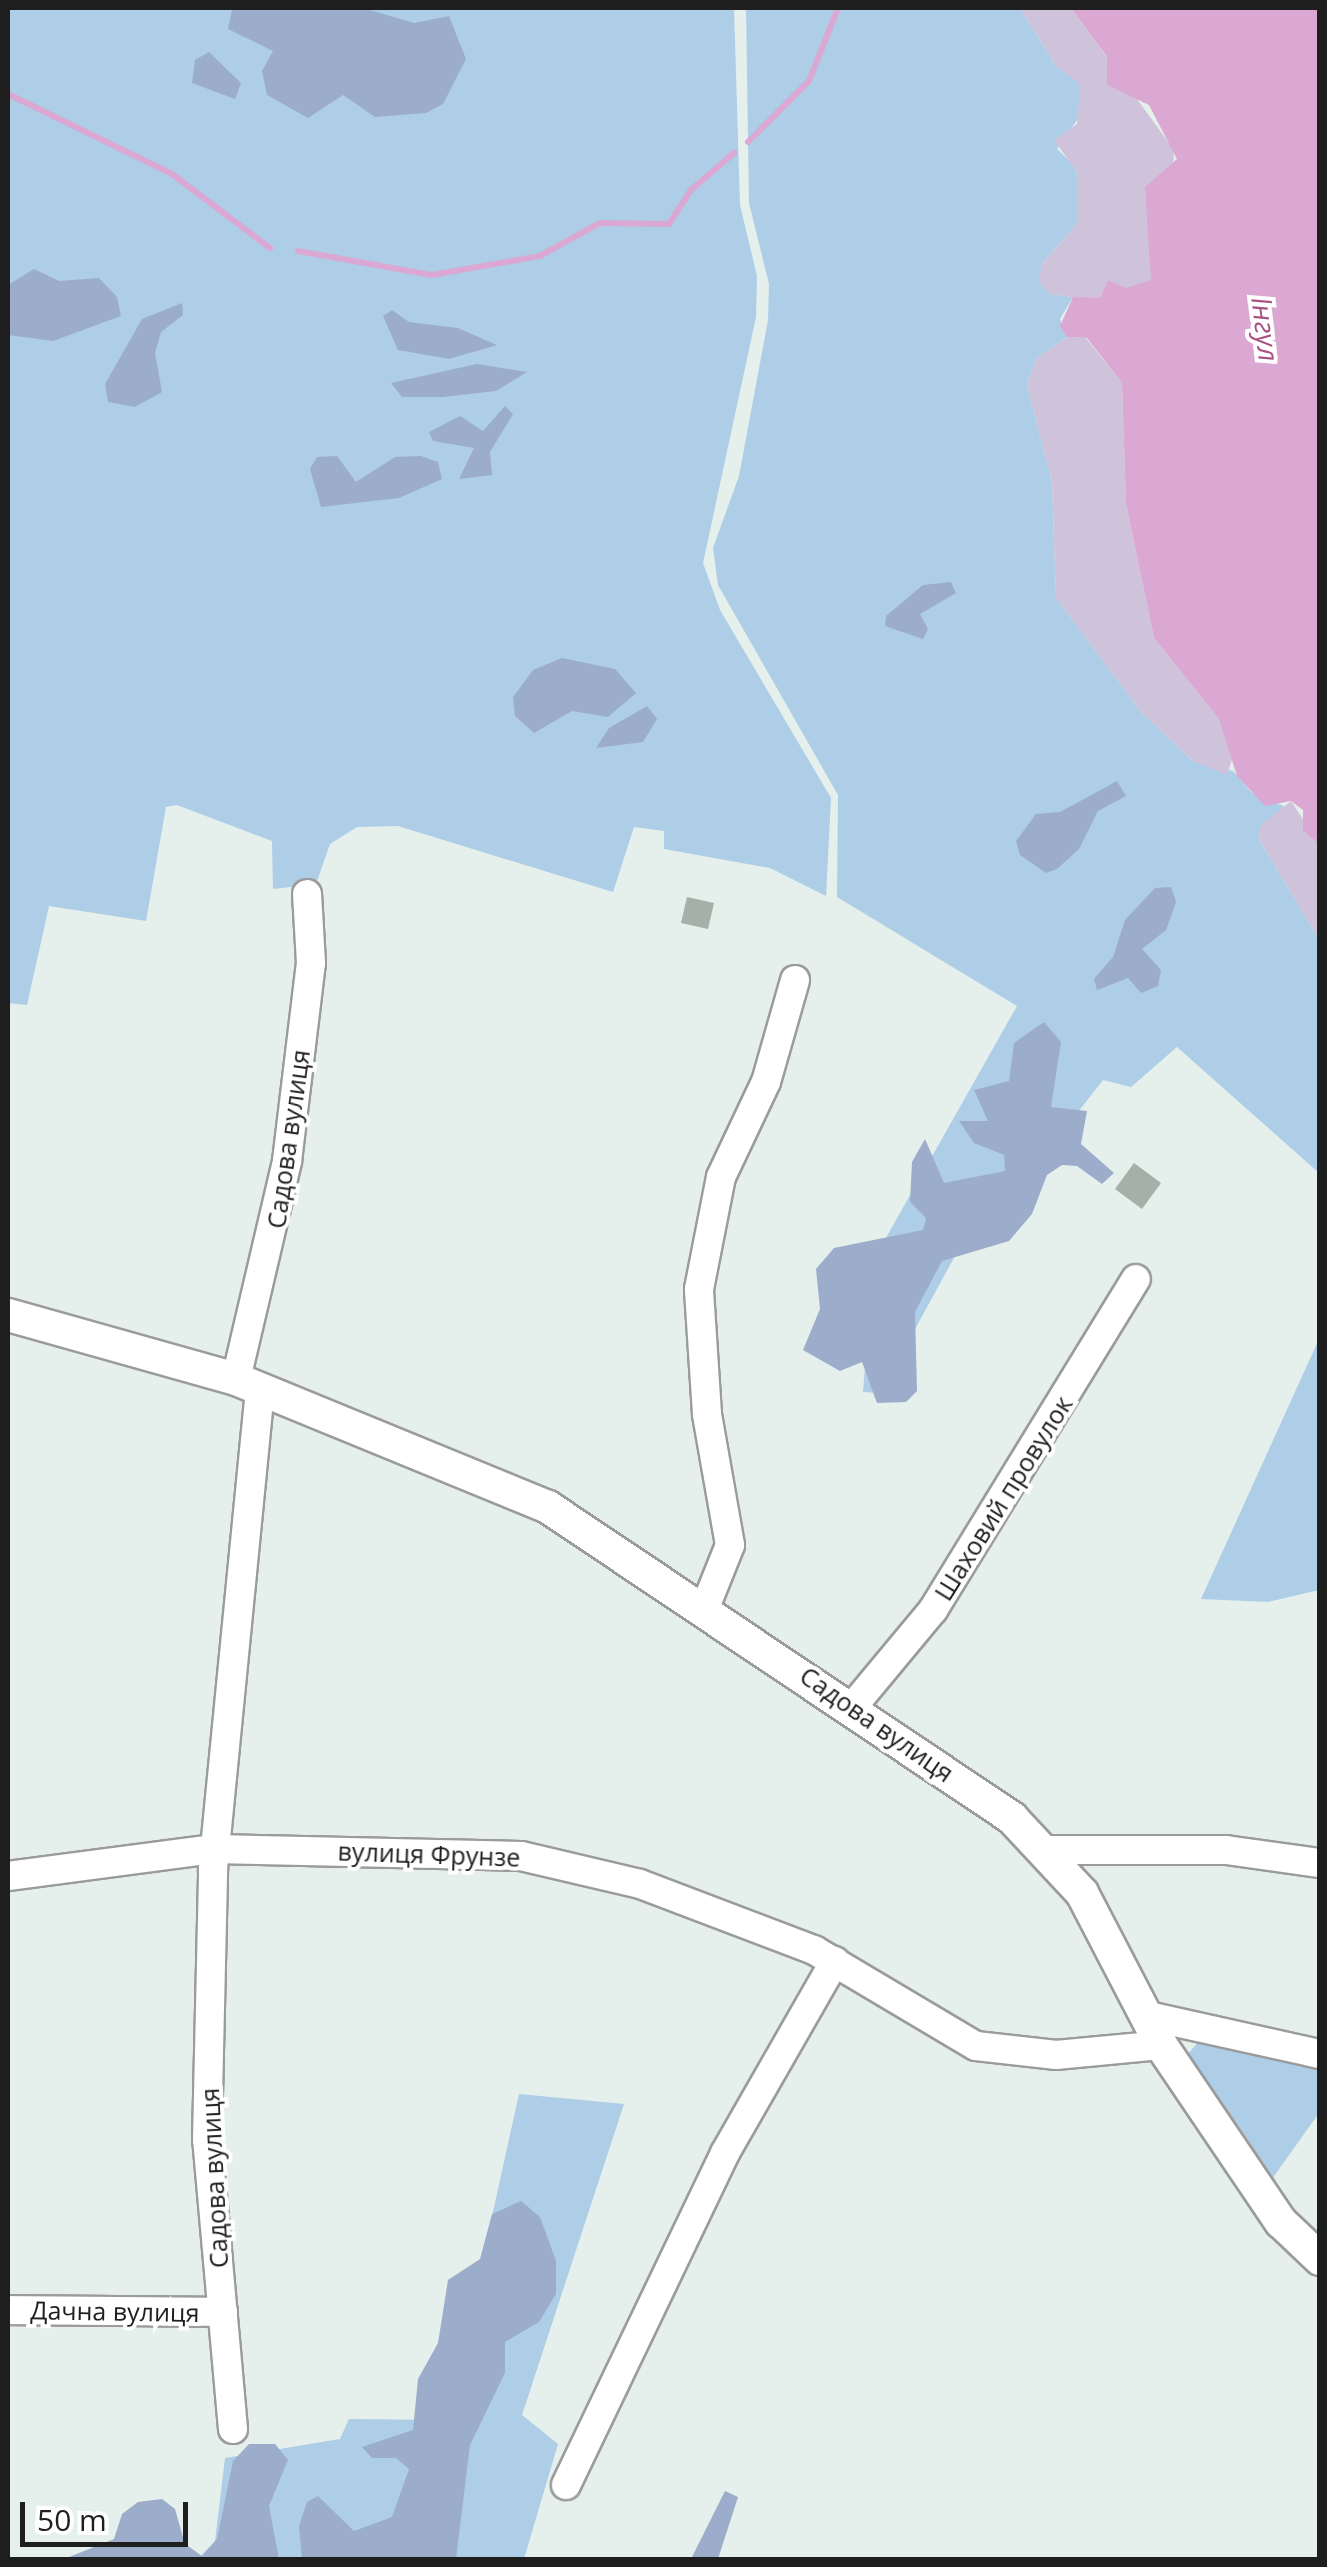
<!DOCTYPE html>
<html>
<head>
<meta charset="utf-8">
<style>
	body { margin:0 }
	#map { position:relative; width:1327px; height:2567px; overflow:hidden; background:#e5efeb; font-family:"Open Sans",sans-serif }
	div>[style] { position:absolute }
	.grass>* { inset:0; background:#aecde6 }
	.forest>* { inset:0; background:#9cadcb }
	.wetland>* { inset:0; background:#cfc3dc }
	.water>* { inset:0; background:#daa8d2 }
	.stream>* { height:6px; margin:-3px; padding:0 3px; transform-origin:3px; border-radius:3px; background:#daa8d2 }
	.building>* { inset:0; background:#a4b0a8 }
	.roads { filter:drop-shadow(2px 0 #9b9b9b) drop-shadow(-2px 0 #9b9b9b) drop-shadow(0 2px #9b9b9b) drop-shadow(0 -2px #9b9b9b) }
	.minor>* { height:28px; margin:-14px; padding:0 14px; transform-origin:14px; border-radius:14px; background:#fff }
	.tertiary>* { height:32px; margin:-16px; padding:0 16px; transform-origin:16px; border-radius:16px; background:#fff }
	span { translate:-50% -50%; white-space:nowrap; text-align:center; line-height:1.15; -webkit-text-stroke:8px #fff; paint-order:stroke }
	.street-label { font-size:25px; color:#1e1e1e }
	.water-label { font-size:28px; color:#a85082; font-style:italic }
	.frame { position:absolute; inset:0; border:10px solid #1e1e1e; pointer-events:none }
	.scale { position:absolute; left:20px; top:2502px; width:168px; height:45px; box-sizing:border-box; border:5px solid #1e1e1e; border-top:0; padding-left:12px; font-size:30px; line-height:35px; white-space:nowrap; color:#1e1e1e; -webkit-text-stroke:8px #fff; paint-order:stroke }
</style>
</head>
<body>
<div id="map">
	<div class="grass">
		<div style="clip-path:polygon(8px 8px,734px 8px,740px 205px,757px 276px,756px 317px,703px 563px,720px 610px,831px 798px,826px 896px,770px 868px,664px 849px,664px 831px,634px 827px,613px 892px,398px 826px,357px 827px,330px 844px,316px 884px,273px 889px,272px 841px,177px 805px,166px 807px,146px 921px,49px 906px,27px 1005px,8px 1003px)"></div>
		<div style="clip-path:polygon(746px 8px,1020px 8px,1056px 66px,1080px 83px,1080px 116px,1057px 149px,1074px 165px,1081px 185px,1077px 224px,1042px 264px,1050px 294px,1073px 297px,1060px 319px,1067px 337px,1036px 359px,1027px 385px,1052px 482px,1056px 598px,1142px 713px,1193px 761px,1233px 771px,1252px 793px,1284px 806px,1258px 838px,1319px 939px,1319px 1173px,1177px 1047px,1131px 1087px,1103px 1080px,974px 1245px,961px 1245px,880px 1393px,863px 1392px,874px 1259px,1017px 1006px,837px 897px,838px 795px,718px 585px,713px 548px,739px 476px,768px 320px,769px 284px,749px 203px)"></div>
		<div style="clip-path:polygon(1319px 1339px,1319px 1590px,1268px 1602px,1201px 1599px)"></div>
		<div style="clip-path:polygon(1202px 2038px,1319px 2060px,1319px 2113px,1267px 2186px,1186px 2056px)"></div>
		<div style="clip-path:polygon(519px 2094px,624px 2104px,522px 2415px,558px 2444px,524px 2559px,197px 2560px,215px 2541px,225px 2458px,340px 2439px,349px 2419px,447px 2420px)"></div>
	</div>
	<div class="forest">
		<div style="clip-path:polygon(258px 8px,363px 8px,414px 23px,449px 16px,466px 59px,443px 104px,426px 113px,375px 117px,343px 95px,308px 118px,267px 95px,262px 71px,273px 51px,228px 29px,232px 10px)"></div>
		<div style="clip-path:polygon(209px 52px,241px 83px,235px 99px,192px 83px,195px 60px)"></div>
		<div style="clip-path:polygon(34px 269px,59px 281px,99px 278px,117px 297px,121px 316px,53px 341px,8px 335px,8px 285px)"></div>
		<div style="clip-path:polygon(182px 303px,183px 315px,161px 332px,155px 353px,162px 392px,135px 407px,108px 402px,105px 384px,142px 319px)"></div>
		<div style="clip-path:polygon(392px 310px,409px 322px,458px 328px,497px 345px,449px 359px,398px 350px,383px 316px)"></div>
		<div style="clip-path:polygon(477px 364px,527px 372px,496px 391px,443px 397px,402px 397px,391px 383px)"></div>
		<div style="clip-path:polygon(505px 406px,513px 414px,490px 452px,492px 475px,459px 479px,474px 448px,433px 441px,429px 432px,460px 416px,483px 431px)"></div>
		<div style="clip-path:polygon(337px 456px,356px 482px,395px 457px,421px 456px,438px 462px,442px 479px,399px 498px,321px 507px,310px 469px,317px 457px)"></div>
		<div style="clip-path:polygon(951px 582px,956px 593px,920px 614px,928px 629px,923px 639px,885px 626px,886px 616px,923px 585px)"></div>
		<div style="clip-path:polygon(562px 658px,615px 669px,636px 693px,608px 717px,572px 711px,534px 733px,515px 716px,513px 697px,533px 670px)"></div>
		<div style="clip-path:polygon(647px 706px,657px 719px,643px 742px,596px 748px,609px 728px)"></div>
		<div style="clip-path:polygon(1117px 781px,1126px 796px,1098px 811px,1079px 849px,1057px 869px,1046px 873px,1020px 855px,1016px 841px,1036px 814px,1060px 812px)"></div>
		<div style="clip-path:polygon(1171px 887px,1176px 902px,1166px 930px,1142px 949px,1161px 970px,1158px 986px,1141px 993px,1128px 978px,1097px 990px,1094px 979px,1113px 957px,1125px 920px,1155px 888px)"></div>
		<div style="clip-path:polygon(1044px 1022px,1061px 1042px,1051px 1107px,1087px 1111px,1081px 1144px,1114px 1173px,1102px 1184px,1077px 1166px,1062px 1165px,1047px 1175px,1032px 1214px,1009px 1241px,942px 1261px,915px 1312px,917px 1391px,906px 1402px,877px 1403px,862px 1362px,840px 1371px,803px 1350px,820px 1309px,816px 1269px,834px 1248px,923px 1230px,926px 1218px,910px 1202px,912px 1162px,925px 1139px,944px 1183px,1005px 1171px,1004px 1155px,974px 1143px,959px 1121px,988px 1121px,974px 1090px,1009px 1081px,1014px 1043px)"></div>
		<div style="clip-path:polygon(521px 2201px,540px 2217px,556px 2261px,556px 2294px,539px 2322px,505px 2342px,505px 2373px,470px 2445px,456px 2559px,302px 2559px,299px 2526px,307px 2502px,318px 2496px,354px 2531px,392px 2517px,409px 2469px,396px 2458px,372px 2458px,362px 2447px,413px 2430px,418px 2379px,438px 2343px,448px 2280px,480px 2259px,492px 2214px)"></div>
		<div style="clip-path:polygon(275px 2444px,288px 2460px,269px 2506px,279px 2559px,64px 2559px,114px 2539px,122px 2514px,138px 2502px,162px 2499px,175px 2509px,185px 2544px,202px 2556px,217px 2539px,233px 2461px,249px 2444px)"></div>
		<div style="clip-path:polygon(725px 2491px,738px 2497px,718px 2559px,691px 2559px)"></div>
	</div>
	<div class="wetland">
		<div style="clip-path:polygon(1020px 8px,1071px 8px,1174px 150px,1173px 169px,1145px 192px,1155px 274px,1147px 286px,1095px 300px,1050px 294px,1039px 282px,1042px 264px,1077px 224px,1077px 172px,1054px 140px,1077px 124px,1080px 84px,1056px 66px)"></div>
		<div style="clip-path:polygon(1067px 337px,1086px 338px,1122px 383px,1126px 504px,1154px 638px,1219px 719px,1233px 757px,1227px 775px,1193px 761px,1142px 713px,1056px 598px,1052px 482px,1027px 385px,1036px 359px)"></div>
		<div style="clip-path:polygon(1291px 801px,1319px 844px,1319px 939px,1258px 838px,1261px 825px)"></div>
	</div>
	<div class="water">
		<div style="clip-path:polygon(1071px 8px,1319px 8px,1319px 844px,1303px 830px,1303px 810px,1291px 801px,1265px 806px,1237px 776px,1219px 719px,1154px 638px,1126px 504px,1122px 383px,1087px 338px,1067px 337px,1060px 326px,1073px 297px,1100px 298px,1108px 280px,1126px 288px,1151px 280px,1145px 187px,1177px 159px,1149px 105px,1107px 85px,1107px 57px)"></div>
	</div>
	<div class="stream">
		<div style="left:8px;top:94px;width:182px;rotate:26deg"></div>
		<div style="left:172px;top:174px;width:123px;rotate:37.1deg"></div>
		<div style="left:748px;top:142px;width:86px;rotate:-45deg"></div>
		<div style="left:809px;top:81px;width:79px;rotate:-68.3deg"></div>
		<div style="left:298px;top:251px;width:136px;rotate:10.2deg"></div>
		<div style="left:432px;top:275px;width:110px;rotate:-10deg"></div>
		<div style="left:540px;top:256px;width:68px;rotate:-28.8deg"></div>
		<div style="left:600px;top:223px;width:69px;rotate:0.8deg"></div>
		<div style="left:669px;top:224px;width:40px;rotate:-57.1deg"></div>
		<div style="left:691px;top:190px;width:57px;rotate:-40.7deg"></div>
	</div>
	<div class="building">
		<div style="clip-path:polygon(687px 897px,714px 903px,708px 929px,681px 923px)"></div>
		<div style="clip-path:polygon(1134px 1163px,1161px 1183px,1142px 1209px,1115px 1189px)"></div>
	</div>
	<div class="roads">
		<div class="minor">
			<div style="left:236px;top:1379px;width:224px;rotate:-76.8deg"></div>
			<div style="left:287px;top:1161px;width:199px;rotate:-83.1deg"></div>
			<div style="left:311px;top:963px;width:69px;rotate:-93.3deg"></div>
			<div style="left:704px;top:1610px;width:70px;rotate:-68.2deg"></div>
			<div style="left:730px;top:1545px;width:133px;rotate:-100deg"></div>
			<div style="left:707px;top:1414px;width:125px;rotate:-93.7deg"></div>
			<div style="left:699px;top:1289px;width:114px;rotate:-78.9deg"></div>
			<div style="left:721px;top:1177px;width:105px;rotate:-64.7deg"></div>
			<div style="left:766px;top:1082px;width:106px;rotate:-74.1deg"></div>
			<div style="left:854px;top:1705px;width:124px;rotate:-50.3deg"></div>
			<div style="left:933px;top:1610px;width:388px;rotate:-58.5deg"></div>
			<div style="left:1047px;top:1850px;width:179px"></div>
			<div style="left:1226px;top:1850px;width:95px;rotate:7.9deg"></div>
			<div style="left:8px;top:1876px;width:208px;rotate:-7.5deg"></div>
			<div style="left:214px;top:1849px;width:307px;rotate:1.3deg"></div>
			<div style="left:521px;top:1856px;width:122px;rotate:13.2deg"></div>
			<div style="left:640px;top:1884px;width:186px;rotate:20.8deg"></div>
			<div style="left:814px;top:1950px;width:188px;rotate:30.7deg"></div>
			<div style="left:976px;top:2046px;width:81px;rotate:6.4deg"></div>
			<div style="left:1056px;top:2055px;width:105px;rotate:-5.4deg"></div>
			<div style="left:1148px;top:2016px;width:176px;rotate:12.5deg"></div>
			<div style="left:8px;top:2310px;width:215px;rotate:0.5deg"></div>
			<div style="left:233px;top:2429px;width:290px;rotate:-95.1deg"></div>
			<div style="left:207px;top:2140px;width:271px;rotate:-88.7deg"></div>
			<div style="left:213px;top:1869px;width:483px;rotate:-84.4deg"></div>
			<div style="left:566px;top:2485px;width:368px;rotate:-64.4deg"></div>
			<div style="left:725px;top:2153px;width:221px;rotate:-60.2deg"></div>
		</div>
		<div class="tertiary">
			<div style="left:8px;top:1315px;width:237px;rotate:15.7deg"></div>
			<div style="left:236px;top:1379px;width:337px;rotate:22.3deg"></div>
			<div style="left:548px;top:1507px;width:559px;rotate:33.83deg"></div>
			<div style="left:1012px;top:1818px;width:103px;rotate:47deg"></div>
			<div style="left:1082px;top:1893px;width:171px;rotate:62.5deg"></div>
			<div style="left:1161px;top:2045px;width:214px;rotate:55.9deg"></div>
			<div style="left:1281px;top:2222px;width:54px;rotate:43.5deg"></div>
		</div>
	</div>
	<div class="street-label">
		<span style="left:288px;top:1139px;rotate:-82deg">Садова вулиця</span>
		<span style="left:1003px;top:1498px;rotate:-58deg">Шаховий провулок</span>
		<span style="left:877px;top:1724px;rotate:35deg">Садова вулиця</span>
		<span style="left:429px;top:1854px;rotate:2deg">вулиця Фрунзе</span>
		<span style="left:214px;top:2178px;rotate:-93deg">Садова вулиця</span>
		<span style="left:115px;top:2311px;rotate:1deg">Дачна вулиця</span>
	</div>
	<div class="water-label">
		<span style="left:1266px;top:329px;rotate:83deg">Інгул</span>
	</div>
	<div class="frame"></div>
	<div class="scale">50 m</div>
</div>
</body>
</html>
